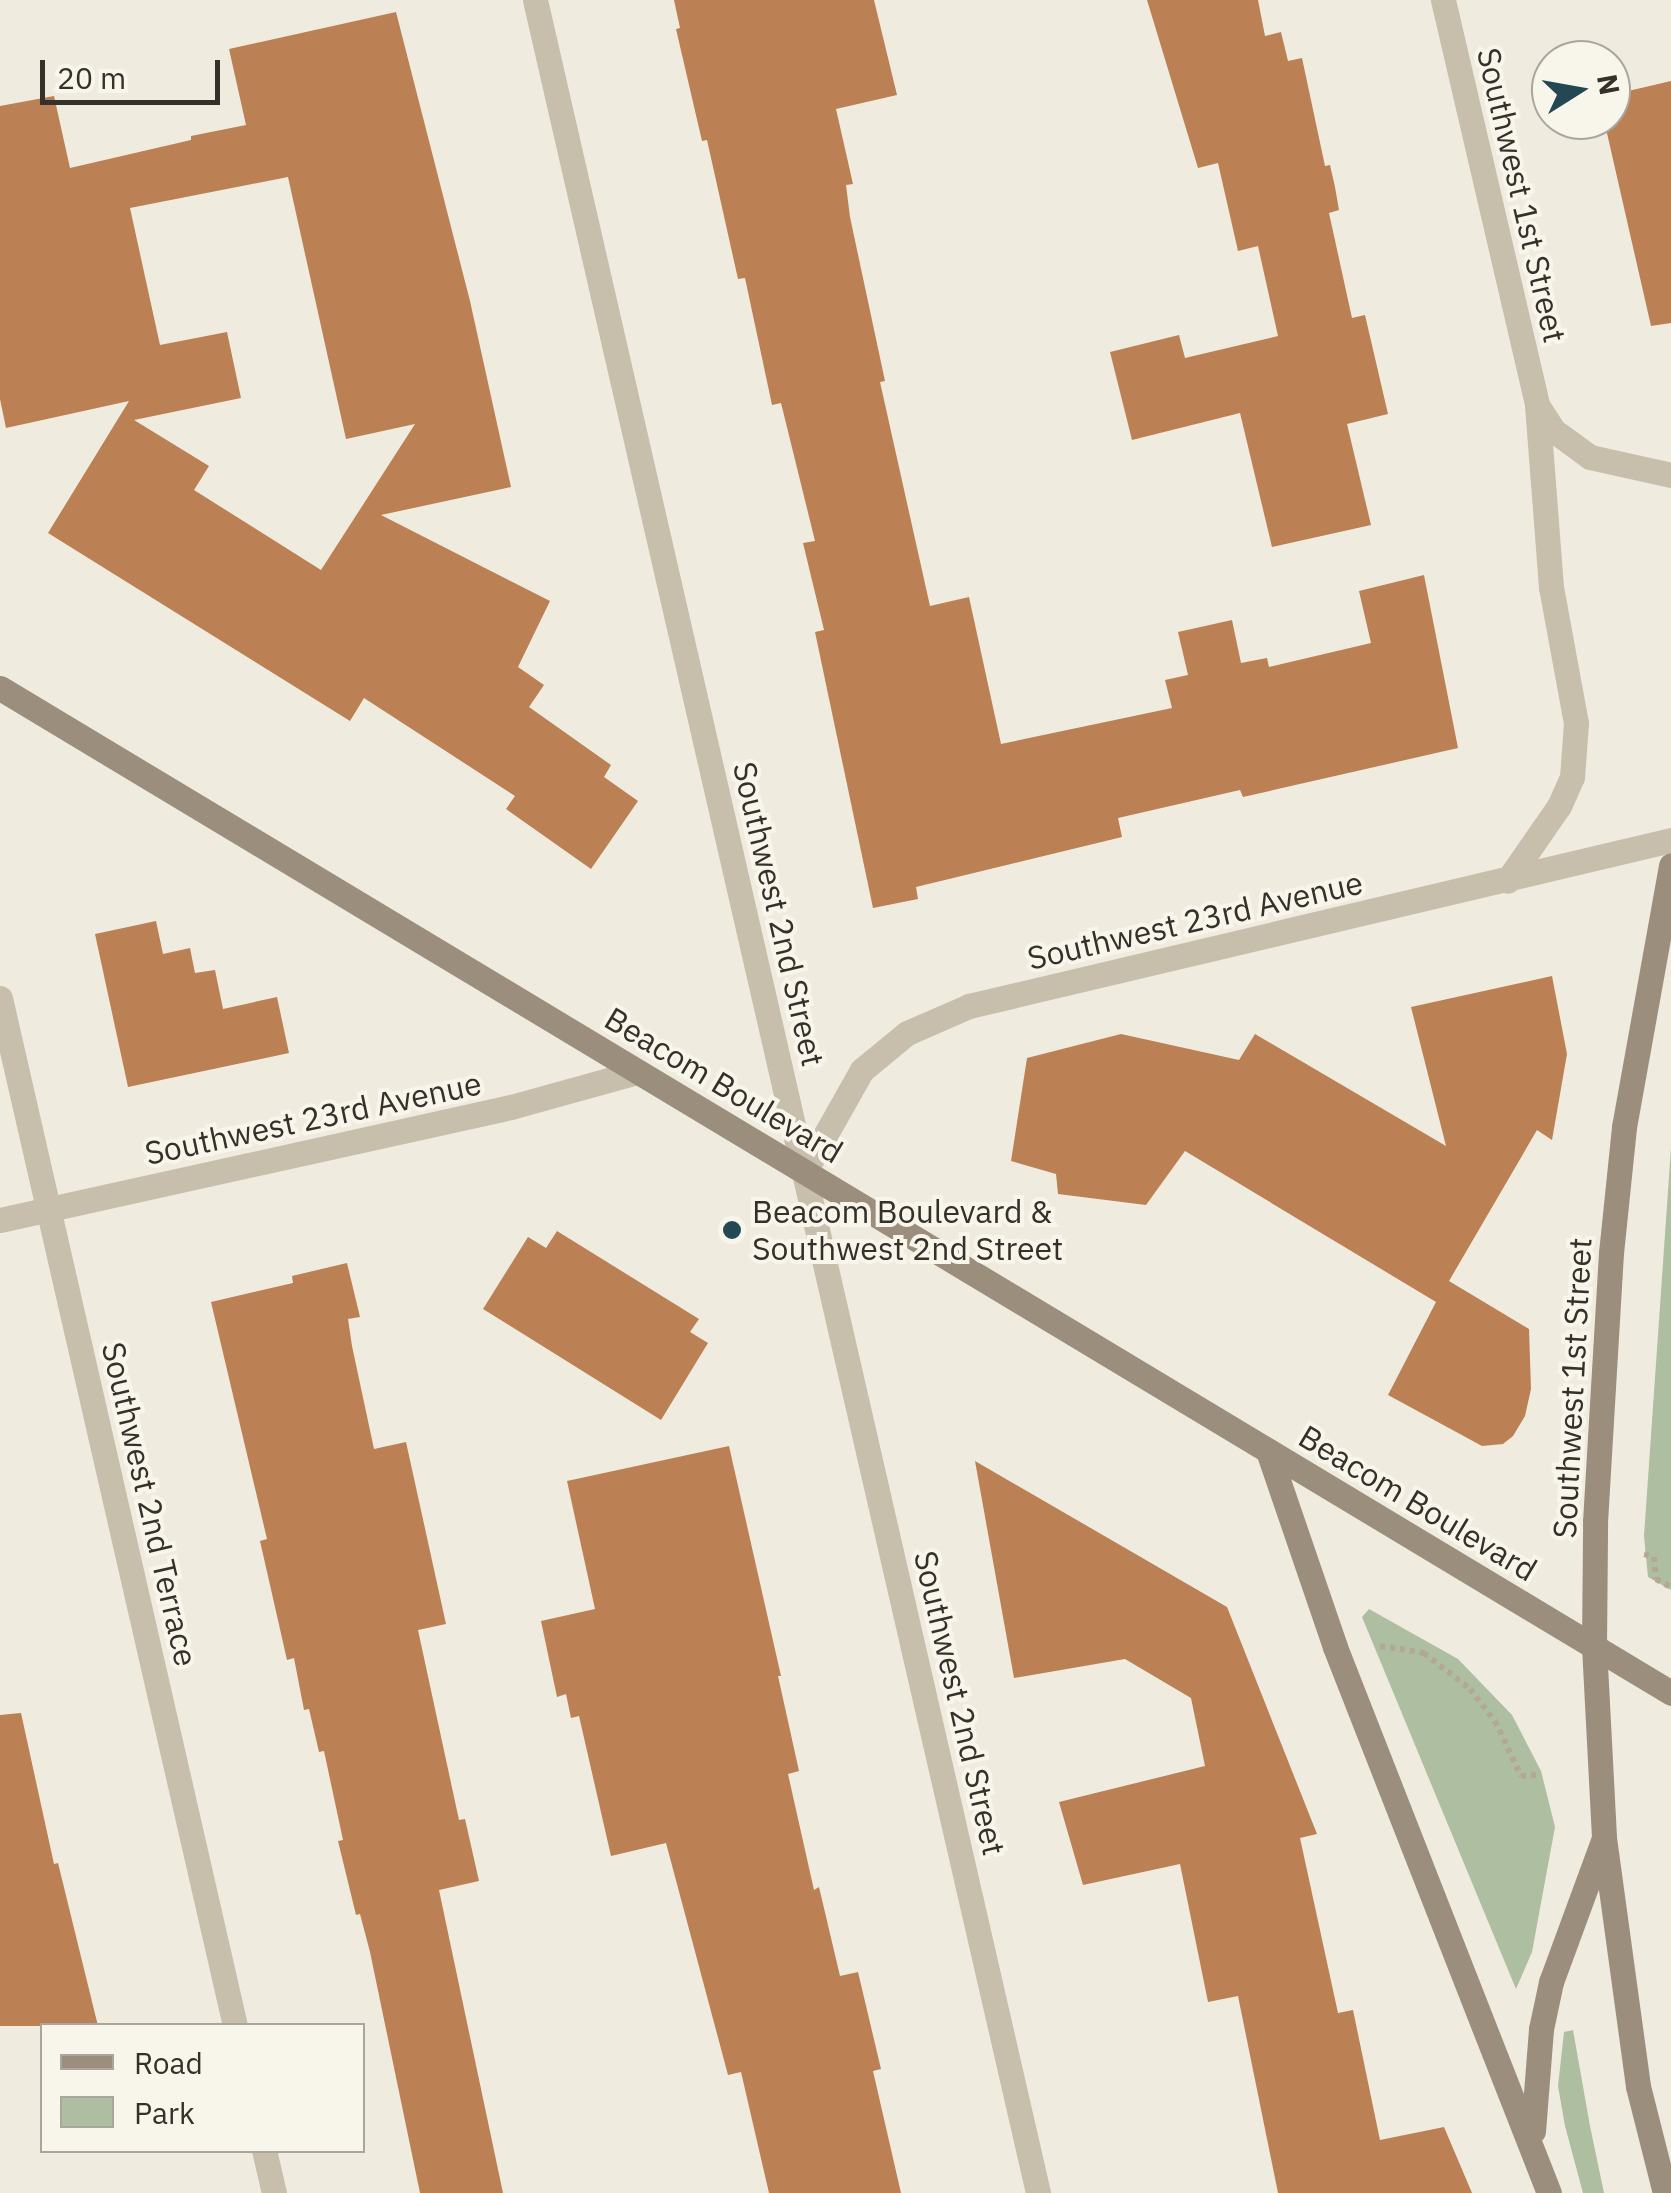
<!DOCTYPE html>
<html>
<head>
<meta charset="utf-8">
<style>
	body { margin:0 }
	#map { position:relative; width:1671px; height:2193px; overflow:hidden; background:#f0ebdf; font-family:"IBM Plex Sans",sans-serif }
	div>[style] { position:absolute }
	.green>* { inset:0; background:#aebea0 }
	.building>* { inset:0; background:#bb8053 }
	.path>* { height:6px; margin-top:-3px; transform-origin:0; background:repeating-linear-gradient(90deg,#b3a896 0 5px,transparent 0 10px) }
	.minor>* { height:25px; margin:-12.5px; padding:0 12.5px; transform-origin:12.5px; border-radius:12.5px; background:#c8beac }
	.secondary>* { height:25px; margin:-12.5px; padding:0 12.5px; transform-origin:12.5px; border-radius:12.5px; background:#9b8e7d }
	.dots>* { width:28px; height:28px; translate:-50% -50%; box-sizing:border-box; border:5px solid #f8f5eb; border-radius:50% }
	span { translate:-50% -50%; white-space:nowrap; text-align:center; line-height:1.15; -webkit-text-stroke:8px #f8f5eb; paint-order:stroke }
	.street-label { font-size:32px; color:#36302a }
	.poi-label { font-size:32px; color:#36302a }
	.left { translate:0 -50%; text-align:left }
	.legend { position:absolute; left:40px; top:2023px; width:325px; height:130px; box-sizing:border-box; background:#f8f5eb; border:2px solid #aaa69e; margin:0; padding:12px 18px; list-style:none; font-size:30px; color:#36302a }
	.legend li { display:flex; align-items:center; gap:20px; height:50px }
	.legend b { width:50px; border:2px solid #aaa69e }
	.north { position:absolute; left:1531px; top:40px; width:100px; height:100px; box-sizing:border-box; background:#f8f5eb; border:2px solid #aaa69e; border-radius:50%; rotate:79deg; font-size:28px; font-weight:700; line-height:40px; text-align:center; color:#36302a }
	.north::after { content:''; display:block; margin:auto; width:35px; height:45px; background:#234854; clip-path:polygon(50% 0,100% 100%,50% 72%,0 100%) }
	.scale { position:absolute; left:40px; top:60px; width:180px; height:45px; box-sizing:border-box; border:5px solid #36302a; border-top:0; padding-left:12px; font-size:30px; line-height:35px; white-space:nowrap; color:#36302a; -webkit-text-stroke:8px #f8f5eb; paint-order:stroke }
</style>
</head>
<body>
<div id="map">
	<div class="green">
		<div style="clip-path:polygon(1671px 1148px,1671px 1590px,1648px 1577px,1644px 1536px)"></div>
		<div style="clip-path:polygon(1369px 1609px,1458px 1659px,1512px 1715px,1541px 1771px,1555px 1827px,1532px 1952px,1516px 1989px,1362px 1617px)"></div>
		<div style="clip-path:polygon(1573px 2030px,1590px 2126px,1604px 2193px,1583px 2193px,1565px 2126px,1558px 2086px,1564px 2032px)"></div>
	</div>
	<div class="building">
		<div style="clip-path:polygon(674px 0,874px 0,897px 95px,836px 109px,853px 184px,846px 185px,850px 217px,885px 381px,880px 382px,930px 606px,969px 597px,1001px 744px,1172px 708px,1165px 680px,1188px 675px,1178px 632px,1232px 620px,1241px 663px,1267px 658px,1269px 667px,1371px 643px,1359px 591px,1424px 575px,1458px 748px,1243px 797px,1240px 790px,1118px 818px,1122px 837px,916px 887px,918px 899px,873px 908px,815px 632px,824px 630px,803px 543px,815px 541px,781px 403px,772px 405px,745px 278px,738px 279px,707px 140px,702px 141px,676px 29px,680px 28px)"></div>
		<div style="clip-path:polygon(1147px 0,1258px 0,1265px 36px,1281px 32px,1288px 61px,1302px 58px,1325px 166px,1330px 165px,1335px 187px,1339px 210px,1329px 213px,1352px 318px,1365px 315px,1388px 414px,1347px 424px,1371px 525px,1272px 547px,1240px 413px,1132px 440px,1110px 352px,1179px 335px,1185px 358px,1278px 336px,1258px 246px,1238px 251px,1218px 163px,1198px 168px)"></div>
		<div style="clip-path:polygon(evenodd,396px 12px,470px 301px,511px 487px,381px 515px,550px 601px,518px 667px,544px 685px,529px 707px,611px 765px,604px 777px,638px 801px,591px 869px,506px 809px,515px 796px,364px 698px,350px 721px,48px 533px,129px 401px,6px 428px,0 399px,0 106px,54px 96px,70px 168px,191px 140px,191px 136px,246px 125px,229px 49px,396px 12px,288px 177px,346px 439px,415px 424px,321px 570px,194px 490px,209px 466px,134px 420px,241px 398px,227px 332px,160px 345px,130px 208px,288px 177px)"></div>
		<div style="clip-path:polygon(1671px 81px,1671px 323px,1651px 326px,1604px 120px,1611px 120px,1611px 95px)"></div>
		<div style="clip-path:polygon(156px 921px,163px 954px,190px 948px,195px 973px,215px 970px,223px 1009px,277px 997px,289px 1053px,128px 1087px,95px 934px)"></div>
		<div style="clip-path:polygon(1552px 976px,1567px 1054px,1552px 1140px,1537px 1130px,1449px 1281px,1529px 1329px,1531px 1389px,1525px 1416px,1513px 1436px,1503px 1444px,1482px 1446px,1388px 1395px,1436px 1302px,1185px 1151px,1146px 1205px,1058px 1194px,1056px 1174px,1011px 1161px,1027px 1058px,1121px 1034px,1239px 1060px,1255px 1034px,1446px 1146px,1411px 1007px)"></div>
		<div style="clip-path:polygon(557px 1231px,699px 1319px,690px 1332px,708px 1343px,661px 1420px,483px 1309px,528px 1237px,546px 1248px)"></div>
		<div style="clip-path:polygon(347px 1263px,360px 1317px,348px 1319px,352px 1346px,374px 1449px,406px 1442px,446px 1624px,418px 1630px,459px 1820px,465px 1819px,479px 1881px,439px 1890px,503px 2193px,420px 2193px,370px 1952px,360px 1914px,356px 1915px,338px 1841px,343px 1840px,324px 1751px,319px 1752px,309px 1709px,304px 1710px,294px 1658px,287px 1660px,260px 1541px,267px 1539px,211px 1302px,293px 1283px,292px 1276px)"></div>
		<div style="clip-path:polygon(729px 1446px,781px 1676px,778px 1676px,799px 1771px,788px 1774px,814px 1890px,819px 1887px,840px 1976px,858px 1972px,881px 2069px,873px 2071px,901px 2193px,769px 2193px,741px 2072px,728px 2075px,666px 1843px,611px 1856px,579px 1716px,571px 1718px,566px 1694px,557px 1697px,541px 1621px,595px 1609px,567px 1481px)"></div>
		<div style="clip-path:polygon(975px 1461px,1227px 1607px,1317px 1834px,1300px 1838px,1338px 2013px,1353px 2010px,1380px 2140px,1444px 2127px,1472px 2193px,1278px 2193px,1238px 1996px,1208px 2002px,1180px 1864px,1083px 1885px,1059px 1802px,1205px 1766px,1191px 1698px,1125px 1659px,1014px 1678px)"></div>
		<div style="clip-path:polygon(21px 1713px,54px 1864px,58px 1863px,98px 2026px,0 2026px,0 1715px)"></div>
	</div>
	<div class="path">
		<div style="left:1644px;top:1554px;width:10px;rotate:17deg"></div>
		<div style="left:1654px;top:1557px;width:22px;rotate:85deg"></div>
		<div style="left:1656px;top:1579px;width:17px;rotate:28deg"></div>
		<div style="left:1380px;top:1646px;width:45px;rotate:9deg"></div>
		<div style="left:1424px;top:1653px;width:58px;rotate:38deg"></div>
		<div style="left:1470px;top:1689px;width:41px;rotate:52deg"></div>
		<div style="left:1495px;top:1721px;width:61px;rotate:64.7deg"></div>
		<div style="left:1521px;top:1776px;width:15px;rotate:-4deg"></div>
	</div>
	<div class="minor">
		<div style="left:535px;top:0;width:2250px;rotate:77.08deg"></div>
		<div style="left:1443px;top:0;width:416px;rotate:76.9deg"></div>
		<div style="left:1537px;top:405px;width:183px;rotate:85.6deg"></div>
		<div style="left:1551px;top:587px;width:138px;rotate:79.6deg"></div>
		<div style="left:1576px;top:723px;width:54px;rotate:94.2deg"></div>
		<div style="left:1572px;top:777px;width:32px;rotate:114deg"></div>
		<div style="left:1559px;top:806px;width:91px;rotate:124.7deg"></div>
		<div style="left:1537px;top:405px;width:30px;rotate:57deg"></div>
		<div style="left:1553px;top:430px;width:46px;rotate:36.1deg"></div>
		<div style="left:1590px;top:457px;width:83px;rotate:12.5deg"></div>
		<div style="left:0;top:998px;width:1055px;rotate:77.12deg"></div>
		<div style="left:805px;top:1171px;width:116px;rotate:-60.6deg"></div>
		<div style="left:862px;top:1070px;width:58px;rotate:-39.4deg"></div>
		<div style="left:907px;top:1033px;width:68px;rotate:-23.5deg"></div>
		<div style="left:969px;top:1006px;width:721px;rotate:-13.3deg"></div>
		<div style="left:0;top:1220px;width:523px;rotate:-12.47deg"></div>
		<div style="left:511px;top:1107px;width:131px;rotate:-15.5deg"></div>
		<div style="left:264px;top:2150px;width:44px;rotate:76.9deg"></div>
	</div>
	<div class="secondary">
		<div style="left:0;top:688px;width:1950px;rotate:31.02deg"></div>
		<div style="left:1268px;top:1451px;width:207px;rotate:71.1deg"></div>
		<div style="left:1335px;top:1647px;width:586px;rotate:68.6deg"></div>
		<div style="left:1533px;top:2131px;width:102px;rotate:-85.5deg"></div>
		<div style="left:1541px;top:2029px;width:48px;rotate:-78deg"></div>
		<div style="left:1551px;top:1982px;width:150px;rotate:-69.8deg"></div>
		<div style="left:1665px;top:2193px;width:110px;rotate:-104.2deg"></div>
		<div style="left:1638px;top:2086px;width:251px;rotate:-97.8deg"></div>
		<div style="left:1604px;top:1837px;width:189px;rotate:-93deg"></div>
		<div style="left:1594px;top:1648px;width:126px;rotate:-89.5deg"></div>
		<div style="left:1595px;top:1522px;width:269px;rotate:-86.6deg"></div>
		<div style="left:1611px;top:1253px;width:127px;rotate:-84.1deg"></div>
		<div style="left:1624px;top:1127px;width:266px;rotate:-79.8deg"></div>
	</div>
	<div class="dots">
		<div style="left:732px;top:1230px;background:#234854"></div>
	</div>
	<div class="street-label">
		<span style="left:1522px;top:195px;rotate:77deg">Southwest 1st Street</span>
		<span style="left:779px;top:914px;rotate:77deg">Southwest 2nd Street</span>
		<span style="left:1195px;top:920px;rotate:-13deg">Southwest 23rd Avenue</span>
		<span style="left:724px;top:1085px;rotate:31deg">Beacom Boulevard</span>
		<span style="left:313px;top:1118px;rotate:-12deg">Southwest 23rd Avenue</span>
		<span style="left:1572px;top:1388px;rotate:-87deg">Southwest 1st Street</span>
		<span style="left:1418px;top:1503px;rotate:31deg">Beacom Boulevard</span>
		<span style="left:150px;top:1504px;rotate:77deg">Southwest 2nd Terrace</span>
		<span style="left:960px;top:1703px;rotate:77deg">Southwest 2nd Street</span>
	</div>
	<div class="poi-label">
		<span class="left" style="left:752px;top:1230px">Beacom Boulevard &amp;<br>Southwest 2nd Street</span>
	</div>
	<ul class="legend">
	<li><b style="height:12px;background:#9b8e7d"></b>Road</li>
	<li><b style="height:28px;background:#aebea0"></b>Park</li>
	</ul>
	<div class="north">N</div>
	<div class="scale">20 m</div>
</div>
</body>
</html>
